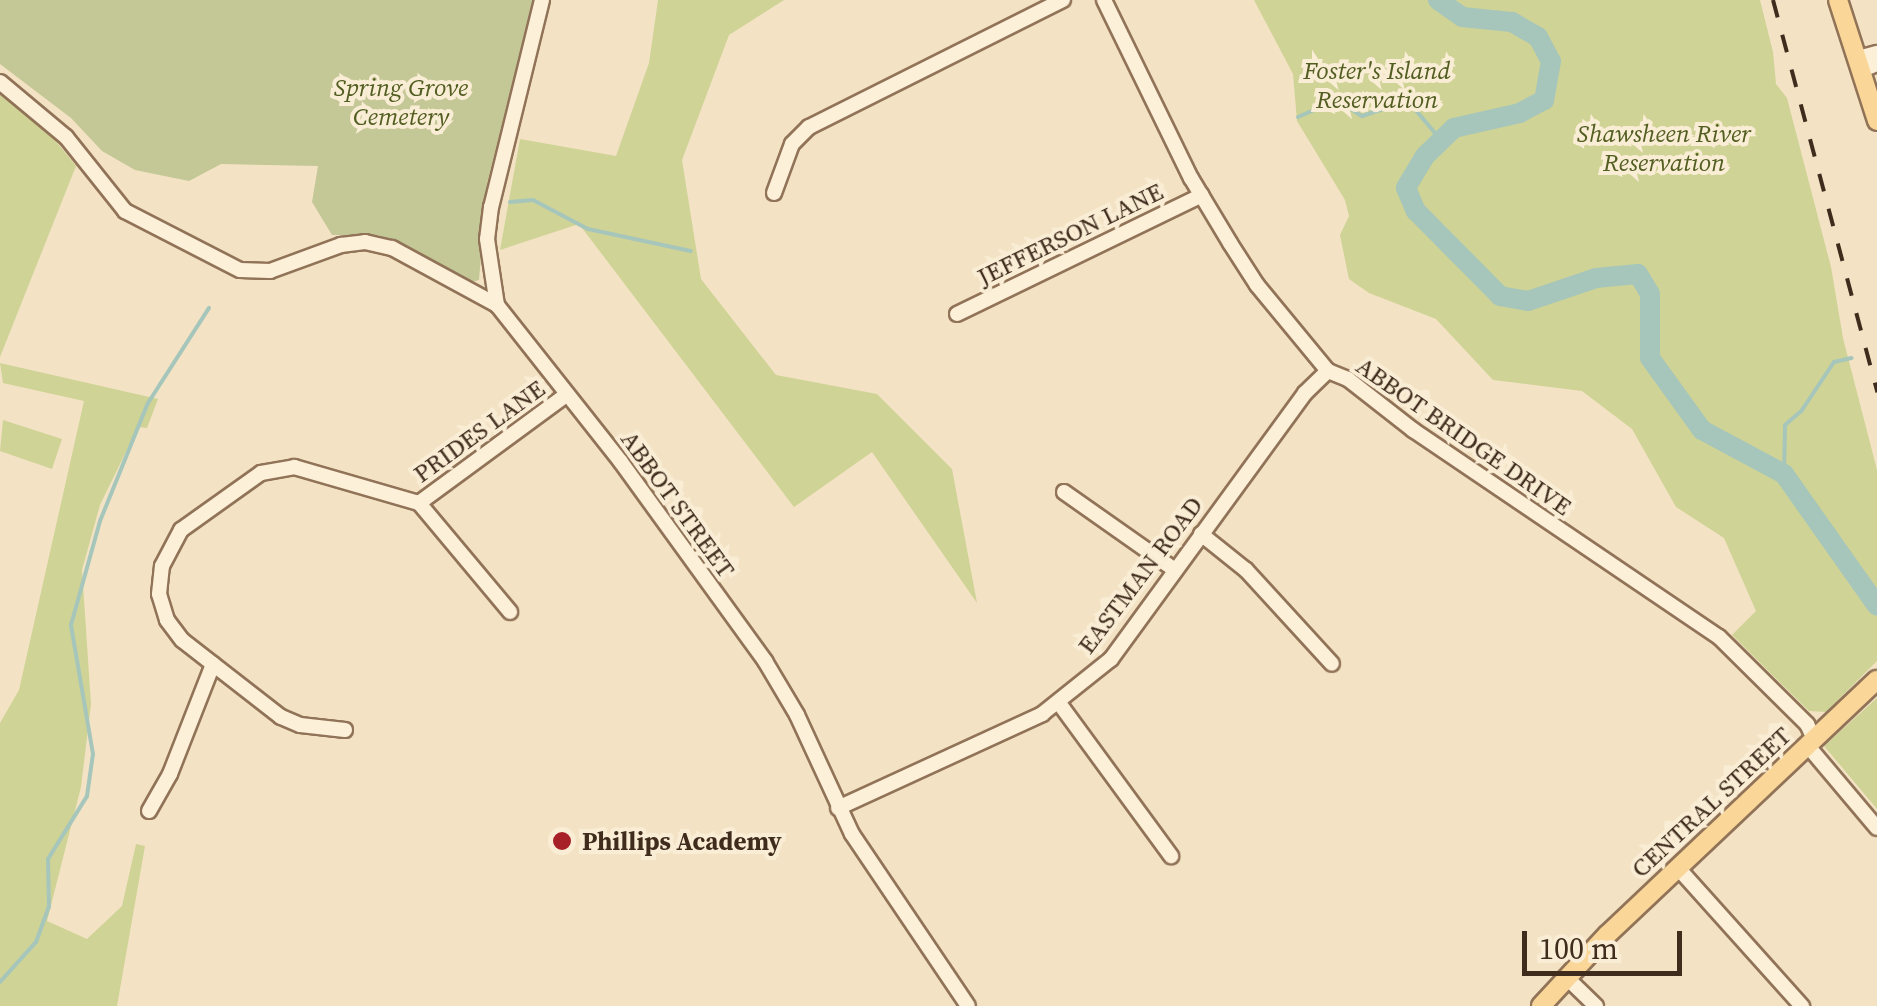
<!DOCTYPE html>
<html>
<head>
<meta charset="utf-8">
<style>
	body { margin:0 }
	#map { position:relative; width:1877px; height:1006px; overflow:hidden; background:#f3e3c4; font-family:"Source Serif 4",serif }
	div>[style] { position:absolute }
	.green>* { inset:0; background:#cfd396 }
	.cemetery>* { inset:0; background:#c4c796 }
	.stream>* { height:4px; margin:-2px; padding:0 2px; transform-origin:2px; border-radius:2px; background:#a6c6bb }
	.river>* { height:20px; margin:-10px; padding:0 10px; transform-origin:10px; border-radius:10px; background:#a6c6bb }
	.roads { filter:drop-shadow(2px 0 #917358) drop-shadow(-2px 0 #917358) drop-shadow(0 2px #917358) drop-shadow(0 -2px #917358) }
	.minor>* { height:14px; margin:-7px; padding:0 7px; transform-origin:7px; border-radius:7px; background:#fdf0d9 }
	.major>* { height:18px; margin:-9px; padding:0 9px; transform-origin:9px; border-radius:9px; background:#fad798 }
	.rail>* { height:4px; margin-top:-2px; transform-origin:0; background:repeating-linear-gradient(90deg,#3f2c1d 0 18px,transparent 0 36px) }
	.dots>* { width:28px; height:28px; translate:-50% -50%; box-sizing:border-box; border:5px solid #faedd5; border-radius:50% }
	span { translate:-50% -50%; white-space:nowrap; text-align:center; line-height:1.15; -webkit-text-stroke:8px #faedd5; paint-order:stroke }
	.park-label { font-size:25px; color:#525e21; font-style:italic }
	.street-label { font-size:25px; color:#3f2c1d }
	.poi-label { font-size:25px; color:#3f2c1d; font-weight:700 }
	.left { translate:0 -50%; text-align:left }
	.scale { position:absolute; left:1522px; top:931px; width:160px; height:45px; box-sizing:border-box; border:5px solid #3f2c1d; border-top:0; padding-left:12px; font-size:30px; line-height:35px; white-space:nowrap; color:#3f2c1d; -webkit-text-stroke:8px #faedd5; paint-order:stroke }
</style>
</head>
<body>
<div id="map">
	<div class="green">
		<div style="clip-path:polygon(658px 0,784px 0,729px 35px,682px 160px,701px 279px,776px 375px,877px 394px,952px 469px,977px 603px,872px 452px,794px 507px,579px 224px,500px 250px,520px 139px,616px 156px,649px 63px)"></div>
		<div style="clip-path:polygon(1254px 0,1760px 0,1773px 52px,1776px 84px,1787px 98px,1831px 267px,1843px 338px,1877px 470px,1877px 661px,1826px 712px,1809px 711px,1732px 635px,1756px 611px,1724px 538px,1676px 507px,1632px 429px,1582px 391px,1493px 380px,1436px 319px,1369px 293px,1349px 279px,1340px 235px,1349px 216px,1345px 200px,1297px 121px,1293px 74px)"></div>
		<div style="clip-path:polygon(0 94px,51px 135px,76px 166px,0 357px)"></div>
		<div style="clip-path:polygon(0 363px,158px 399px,147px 428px,138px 427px,100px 505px,82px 570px,91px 704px,81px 787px,47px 921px,87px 939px,122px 906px,136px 844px,145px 846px,117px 1006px,0 1006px,0 723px,19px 690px,84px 401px,3px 383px)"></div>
		<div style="clip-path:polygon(3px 420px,62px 439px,52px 469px,0 451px)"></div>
		<div style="clip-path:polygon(1877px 698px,1877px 809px,1824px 746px)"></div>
	</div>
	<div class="cemetery">
		<div style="clip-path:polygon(0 0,533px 0,487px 184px,479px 280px,472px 282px,378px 235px,332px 235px,312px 202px,318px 166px,221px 164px,189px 181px,135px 170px,102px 151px,71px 118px,0 64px)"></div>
	</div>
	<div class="stream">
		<div style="left:1298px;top:117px;width:43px;rotate:-23.6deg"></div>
		<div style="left:1337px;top:100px;width:30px;rotate:33deg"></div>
		<div style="left:1362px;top:116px;width:48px;rotate:-18.1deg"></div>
		<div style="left:1408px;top:101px;width:51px;rotate:49.8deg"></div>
		<div style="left:510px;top:202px;width:23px;rotate:-5deg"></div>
		<div style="left:533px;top:200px;width:62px;rotate:27.8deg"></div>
		<div style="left:588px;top:229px;width:105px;rotate:12.1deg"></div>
		<div style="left:1784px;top:474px;width:49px;rotate:-88.8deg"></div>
		<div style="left:1785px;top:425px;width:23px;rotate:-41deg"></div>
		<div style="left:1802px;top:410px;width:58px;rotate:-56.3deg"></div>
		<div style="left:1834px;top:362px;width:18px;rotate:-13deg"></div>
		<div style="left:0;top:982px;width:54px;rotate:-48deg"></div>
		<div style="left:36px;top:942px;width:37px;rotate:-70deg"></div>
		<div style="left:49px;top:907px;width:48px;rotate:-91.2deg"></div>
		<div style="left:48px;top:859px;width:74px;rotate:-58.2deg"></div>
		<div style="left:87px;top:796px;width:42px;rotate:-81.9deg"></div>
		<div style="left:93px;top:754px;width:131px;rotate:-99.7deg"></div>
		<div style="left:71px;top:625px;width:108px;rotate:-74.4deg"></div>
		<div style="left:100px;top:521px;width:127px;rotate:-67.9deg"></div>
		<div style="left:148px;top:403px;width:113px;rotate:-57.3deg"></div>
	</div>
	<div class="river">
		<div style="left:1438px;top:0;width:29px;rotate:35deg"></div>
		<div style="left:1462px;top:17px;width:50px;rotate:5.7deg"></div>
		<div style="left:1512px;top:22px;width:30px;rotate:30deg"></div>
		<div style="left:1538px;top:37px;width:27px;rotate:62deg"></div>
		<div style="left:1551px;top:61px;width:40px;rotate:100deg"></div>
		<div style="left:1544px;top:100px;width:27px;rotate:152deg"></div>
		<div style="left:1520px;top:113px;width:68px;rotate:167.2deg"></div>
		<div style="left:1454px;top:128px;width:40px;rotate:136deg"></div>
		<div style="left:1425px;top:156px;width:37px;rotate:121deg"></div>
		<div style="left:1406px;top:188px;width:25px;rotate:67deg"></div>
		<div style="left:1416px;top:211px;width:120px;rotate:45.3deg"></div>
		<div style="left:1500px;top:296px;width:28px;rotate:10deg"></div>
		<div style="left:1528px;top:301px;width:72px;rotate:-18.7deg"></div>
		<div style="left:1596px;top:278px;width:42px;rotate:-5.4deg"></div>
		<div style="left:1638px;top:274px;width:23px;rotate:59deg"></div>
		<div style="left:1650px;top:294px;width:64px;rotate:90deg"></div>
		<div style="left:1650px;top:358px;width:89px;rotate:54.2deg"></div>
		<div style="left:1702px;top:430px;width:93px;rotate:28.2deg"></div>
		<div style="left:1784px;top:474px;width:161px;rotate:54.8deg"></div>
	</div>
	<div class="roads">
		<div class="minor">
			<div style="left:542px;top:0;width:213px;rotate:103.8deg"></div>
			<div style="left:491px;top:207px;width:32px;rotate:97deg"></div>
			<div style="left:487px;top:239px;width:67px;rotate:81.4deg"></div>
			<div style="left:497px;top:305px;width:200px;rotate:51.7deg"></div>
			<div style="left:621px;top:462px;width:246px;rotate:54.1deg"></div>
			<div style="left:765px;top:661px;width:63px;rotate:59.3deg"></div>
			<div style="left:797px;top:715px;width:131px;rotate:65.2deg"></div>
			<div style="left:852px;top:834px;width:207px;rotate:56deg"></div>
			<div style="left:1104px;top:0;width:198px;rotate:64deg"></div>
			<div style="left:1191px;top:178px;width:76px;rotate:59deg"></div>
			<div style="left:1230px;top:243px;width:50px;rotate:57.3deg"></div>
			<div style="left:1257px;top:285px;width:112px;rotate:50.5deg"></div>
			<div style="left:1328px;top:371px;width:22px;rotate:22deg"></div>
			<div style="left:1348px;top:379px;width:83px;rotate:38.1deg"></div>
			<div style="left:1413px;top:430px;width:369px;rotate:34.1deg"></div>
			<div style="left:1719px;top:637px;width:124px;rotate:44.7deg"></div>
			<div style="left:1807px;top:724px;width:17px;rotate:65deg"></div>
			<div style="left:1858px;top:58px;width:20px;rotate:-15deg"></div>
			<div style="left:1862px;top:70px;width:16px;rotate:-22deg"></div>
			<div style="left:0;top:82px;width:86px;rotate:39.8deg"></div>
			<div style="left:66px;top:137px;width:95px;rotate:51.4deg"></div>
			<div style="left:125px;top:211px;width:129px;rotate:27.2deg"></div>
			<div style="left:240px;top:270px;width:30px;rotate:2deg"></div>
			<div style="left:270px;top:271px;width:76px;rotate:-20.1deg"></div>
			<div style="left:341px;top:245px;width:24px;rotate:-7deg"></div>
			<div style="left:365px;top:242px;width:28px;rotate:13deg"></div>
			<div style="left:392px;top:248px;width:119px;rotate:28.5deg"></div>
			<div style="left:774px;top:193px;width:52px;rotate:-69.8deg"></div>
			<div style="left:792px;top:144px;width:24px;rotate:-45deg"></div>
			<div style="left:809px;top:127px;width:284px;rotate:-26.6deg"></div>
			<div style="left:957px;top:314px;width:272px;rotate:-25.9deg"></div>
			<div style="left:1064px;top:492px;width:136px;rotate:35.1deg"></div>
			<div style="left:419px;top:503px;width:182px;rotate:-36.3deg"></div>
			<div style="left:1201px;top:534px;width:58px;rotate:38.7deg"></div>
			<div style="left:1246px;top:570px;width:127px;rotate:47.5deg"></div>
			<div style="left:1059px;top:703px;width:190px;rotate:53.8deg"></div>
			<div style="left:345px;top:730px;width:45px;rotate:-173.7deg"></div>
			<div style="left:300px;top:725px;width:21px;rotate:-157deg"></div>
			<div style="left:281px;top:717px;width:125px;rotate:-142.1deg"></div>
			<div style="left:182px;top:640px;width:25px;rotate:-127deg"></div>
			<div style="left:167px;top:620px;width:27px;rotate:-107deg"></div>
			<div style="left:159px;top:594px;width:28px;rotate:-84deg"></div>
			<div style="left:162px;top:566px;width:41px;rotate:-62.2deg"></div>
			<div style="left:181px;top:530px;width:98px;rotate:-35.5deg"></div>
			<div style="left:261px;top:473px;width:34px;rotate:-10deg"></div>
			<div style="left:294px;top:467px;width:130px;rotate:16.1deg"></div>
			<div style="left:419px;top:503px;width:142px;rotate:50.1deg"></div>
			<div style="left:1808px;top:746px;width:107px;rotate:49.9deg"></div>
			<div style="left:838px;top:808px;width:225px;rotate:-24.7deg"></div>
			<div style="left:1042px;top:714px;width:88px;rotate:-38.6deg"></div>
			<div style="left:1111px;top:659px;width:329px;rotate:-53.9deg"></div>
			<div style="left:1305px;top:393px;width:32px;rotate:-44deg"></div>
			<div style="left:149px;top:811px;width:43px;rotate:-60.4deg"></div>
			<div style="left:170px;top:774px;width:118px;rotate:-68.6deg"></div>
			<div style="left:1678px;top:868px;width:186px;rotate:48.1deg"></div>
			<div style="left:1566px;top:977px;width:42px;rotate:44deg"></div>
		</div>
		<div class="major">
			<div style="left:1838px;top:0;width:127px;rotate:72.1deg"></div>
			<div style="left:1541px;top:1006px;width:98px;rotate:-47.1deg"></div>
			<div style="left:1608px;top:934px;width:370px;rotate:-43.4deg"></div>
		</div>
	</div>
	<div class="rail">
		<div style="left:1773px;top:0;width:406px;rotate:75.1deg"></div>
	</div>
	<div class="dots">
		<div style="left:562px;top:841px;background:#a82027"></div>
	</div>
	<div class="park-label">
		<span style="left:1377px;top:85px">Foster's Island<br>Reservation</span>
		<span style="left:401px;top:102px">Spring Grove<br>Cemetery</span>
		<span style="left:1664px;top:148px">Shawsheen River<br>Reservation</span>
	</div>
	<div class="street-label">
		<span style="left:1070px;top:234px;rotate:-26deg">JEFFERSON LANE</span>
		<span style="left:479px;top:431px;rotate:-36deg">PRIDES LANE</span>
		<span style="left:1464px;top:436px;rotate:35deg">ABBOT BRIDGE DRIVE</span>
		<span style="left:678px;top:504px;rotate:54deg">ABBOT STREET</span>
		<span style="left:1140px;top:575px;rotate:-53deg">EASTMAN ROAD</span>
		<span style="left:1711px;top:802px;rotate:-43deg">CENTRAL STREET</span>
	</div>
	<div class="poi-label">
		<span class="left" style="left:582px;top:841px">Phillips Academy</span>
	</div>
	<div class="scale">100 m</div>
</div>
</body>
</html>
